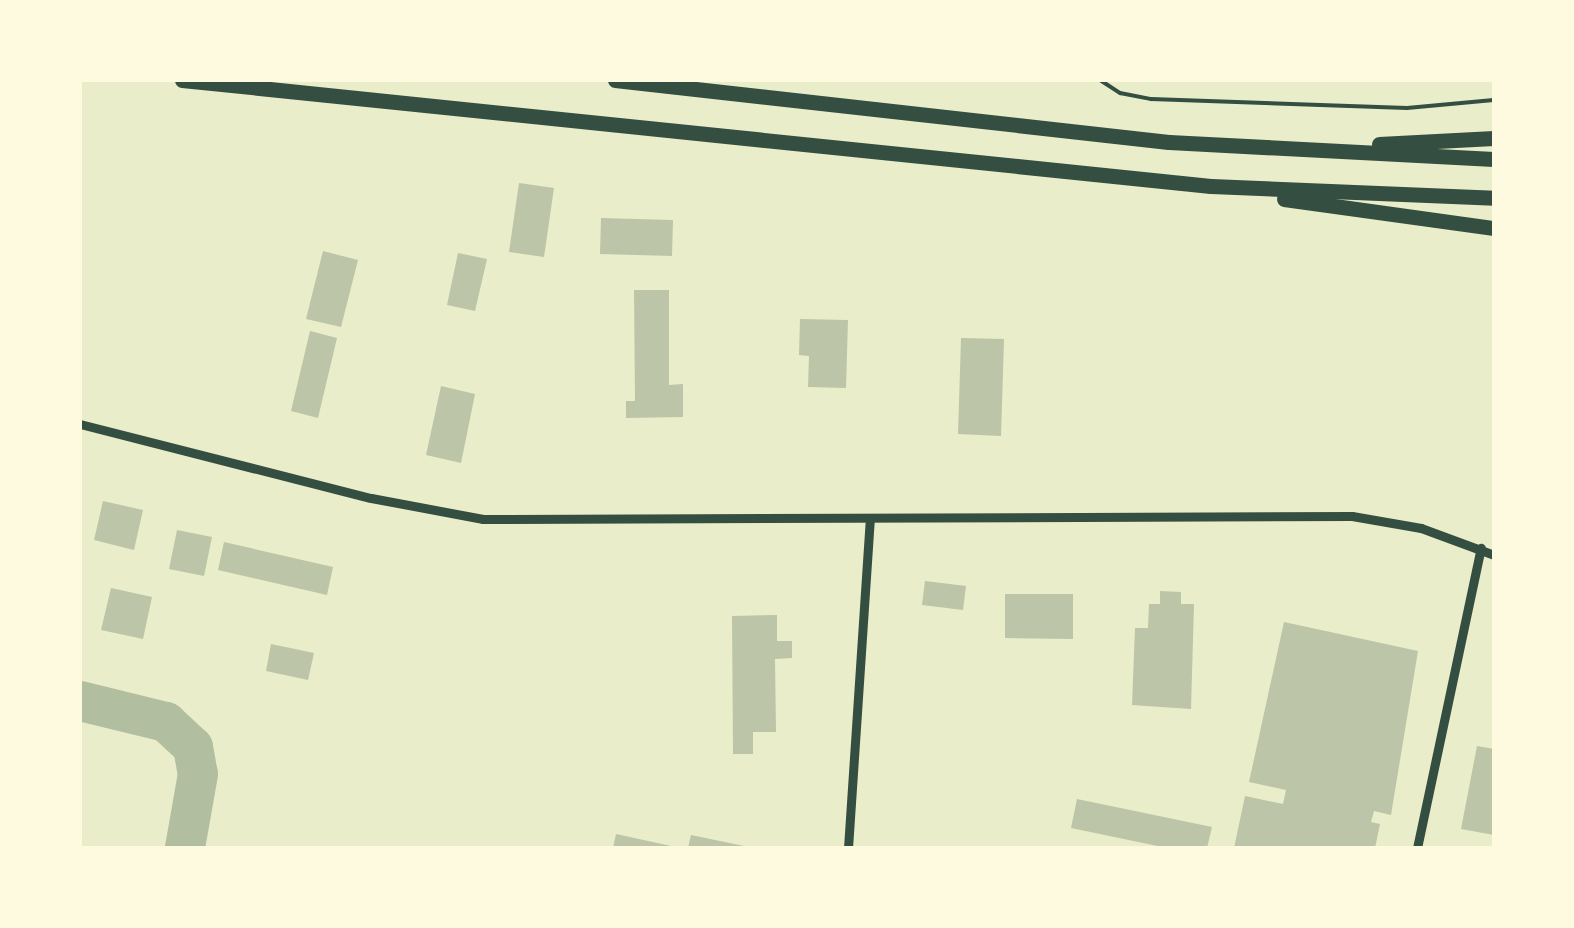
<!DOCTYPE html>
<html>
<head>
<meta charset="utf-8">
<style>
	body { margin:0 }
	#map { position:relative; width:1574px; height:928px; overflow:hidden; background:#e9edc9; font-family:Lato,sans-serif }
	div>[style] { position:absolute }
	.taxiway>* { height:40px; margin:-20px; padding:0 20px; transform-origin:20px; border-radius:20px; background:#b2bea0 }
	.building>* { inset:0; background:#bcc5a7 }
	.service>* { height:4px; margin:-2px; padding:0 2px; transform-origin:2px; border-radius:2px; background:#344e41 }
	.minor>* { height:9px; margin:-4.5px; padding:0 4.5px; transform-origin:4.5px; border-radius:4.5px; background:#344e41 }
	.motorway>* { height:15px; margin:-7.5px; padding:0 7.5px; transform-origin:7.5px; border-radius:7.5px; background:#344e41 }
	span { translate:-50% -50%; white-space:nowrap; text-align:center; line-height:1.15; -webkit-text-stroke:8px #fefae0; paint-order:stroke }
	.frame { position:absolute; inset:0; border:82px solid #fefae0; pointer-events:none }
</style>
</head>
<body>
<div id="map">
	<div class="taxiway">
		<div style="left:80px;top:701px;width:89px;rotate:13.7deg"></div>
		<div style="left:166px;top:722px;width:37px;rotate:43deg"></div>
		<div style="left:193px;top:747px;width:27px;rotate:80deg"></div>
		<div style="left:198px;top:774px;width:75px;rotate:100deg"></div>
	</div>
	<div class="building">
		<div style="clip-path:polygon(519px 183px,554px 188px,544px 257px,509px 252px)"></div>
		<div style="clip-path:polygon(601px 218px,673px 220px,672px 256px,600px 254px)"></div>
		<div style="clip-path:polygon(323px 251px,358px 260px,341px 327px,306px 319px)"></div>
		<div style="clip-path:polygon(458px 253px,487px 259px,475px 311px,447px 305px)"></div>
		<div style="clip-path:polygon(634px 290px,669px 290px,669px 385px,683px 384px,683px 417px,626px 418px,626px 401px,635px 401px)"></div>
		<div style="clip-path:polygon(800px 319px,848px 320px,846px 388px,808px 387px,809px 356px,799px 355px)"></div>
		<div style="clip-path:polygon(310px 331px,337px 338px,318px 418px,291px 411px)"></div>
		<div style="clip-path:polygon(961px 338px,1004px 339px,1001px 436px,958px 434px)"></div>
		<div style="clip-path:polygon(441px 386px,475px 394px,461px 463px,426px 455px)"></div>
		<div style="clip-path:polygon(103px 501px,143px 510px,134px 550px,94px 540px)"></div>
		<div style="clip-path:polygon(177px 530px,212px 537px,204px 576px,169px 569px)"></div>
		<div style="clip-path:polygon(224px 542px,333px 567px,327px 595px,218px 570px)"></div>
		<div style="clip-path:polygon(925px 581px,966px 586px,963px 610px,922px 605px)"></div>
		<div style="clip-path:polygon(111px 588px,152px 597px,143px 639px,101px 630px)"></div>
		<div style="clip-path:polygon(1160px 591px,1181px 592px,1181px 604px,1194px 604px,1191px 709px,1132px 705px,1135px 628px,1148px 628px,1149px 604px,1160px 604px)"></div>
		<div style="clip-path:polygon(1005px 594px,1073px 594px,1073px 639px,1005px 638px)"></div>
		<div style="clip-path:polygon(777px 615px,777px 641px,792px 641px,792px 658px,775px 659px,776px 732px,753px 732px,753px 754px,733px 754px,732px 616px)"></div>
		<div style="clip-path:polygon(1284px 622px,1418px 651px,1391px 815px,1374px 811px,1371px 822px,1380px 824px,1375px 848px,1234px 848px,1245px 796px,1283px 804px,1286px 790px,1249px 782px)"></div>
		<div style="clip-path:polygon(271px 644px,314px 653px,308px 680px,266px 671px)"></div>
		<div style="clip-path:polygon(1477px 746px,1494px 749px,1494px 835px,1461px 829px)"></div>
		<div style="clip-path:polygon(1077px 799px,1212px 827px,1207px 848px,1167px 848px,1071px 828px)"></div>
		<div style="clip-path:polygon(616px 834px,671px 846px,671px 848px,613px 848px)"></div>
		<div style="clip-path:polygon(691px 835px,744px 846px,744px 848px,688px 848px)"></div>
	</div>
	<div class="service">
		<div style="left:1100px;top:80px;width:24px;rotate:33deg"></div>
		<div style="left:1120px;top:93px;width:32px;rotate:11deg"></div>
		<div style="left:1151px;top:99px;width:256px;rotate:2deg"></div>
		<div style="left:1407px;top:108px;width:87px;rotate:-5.3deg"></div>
	</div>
	<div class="minor">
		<div style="left:80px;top:424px;width:300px;rotate:14.3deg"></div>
		<div style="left:371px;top:498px;width:114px;rotate:10.6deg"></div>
		<div style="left:483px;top:519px;width:869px;rotate:-0.2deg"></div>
		<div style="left:1352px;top:516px;width:70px;rotate:9.9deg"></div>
		<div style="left:1421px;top:528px;width:78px;rotate:20.3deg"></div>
		<div style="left:848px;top:848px;width:328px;rotate:-86.2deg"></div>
		<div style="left:1417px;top:848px;width:307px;rotate:-78deg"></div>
	</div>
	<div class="motorway">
		<div style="left:182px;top:80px;width:1034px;rotate:5.88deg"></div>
		<div style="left:1211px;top:186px;width:283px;rotate:2.4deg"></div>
		<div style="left:615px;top:80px;width:557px;rotate:6.39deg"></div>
		<div style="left:1169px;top:142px;width:325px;rotate:3deg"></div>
		<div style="left:1379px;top:144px;width:115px;rotate:-3deg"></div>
		<div style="left:1284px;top:199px;width:212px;rotate:7.9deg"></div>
	</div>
	<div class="frame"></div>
</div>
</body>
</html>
